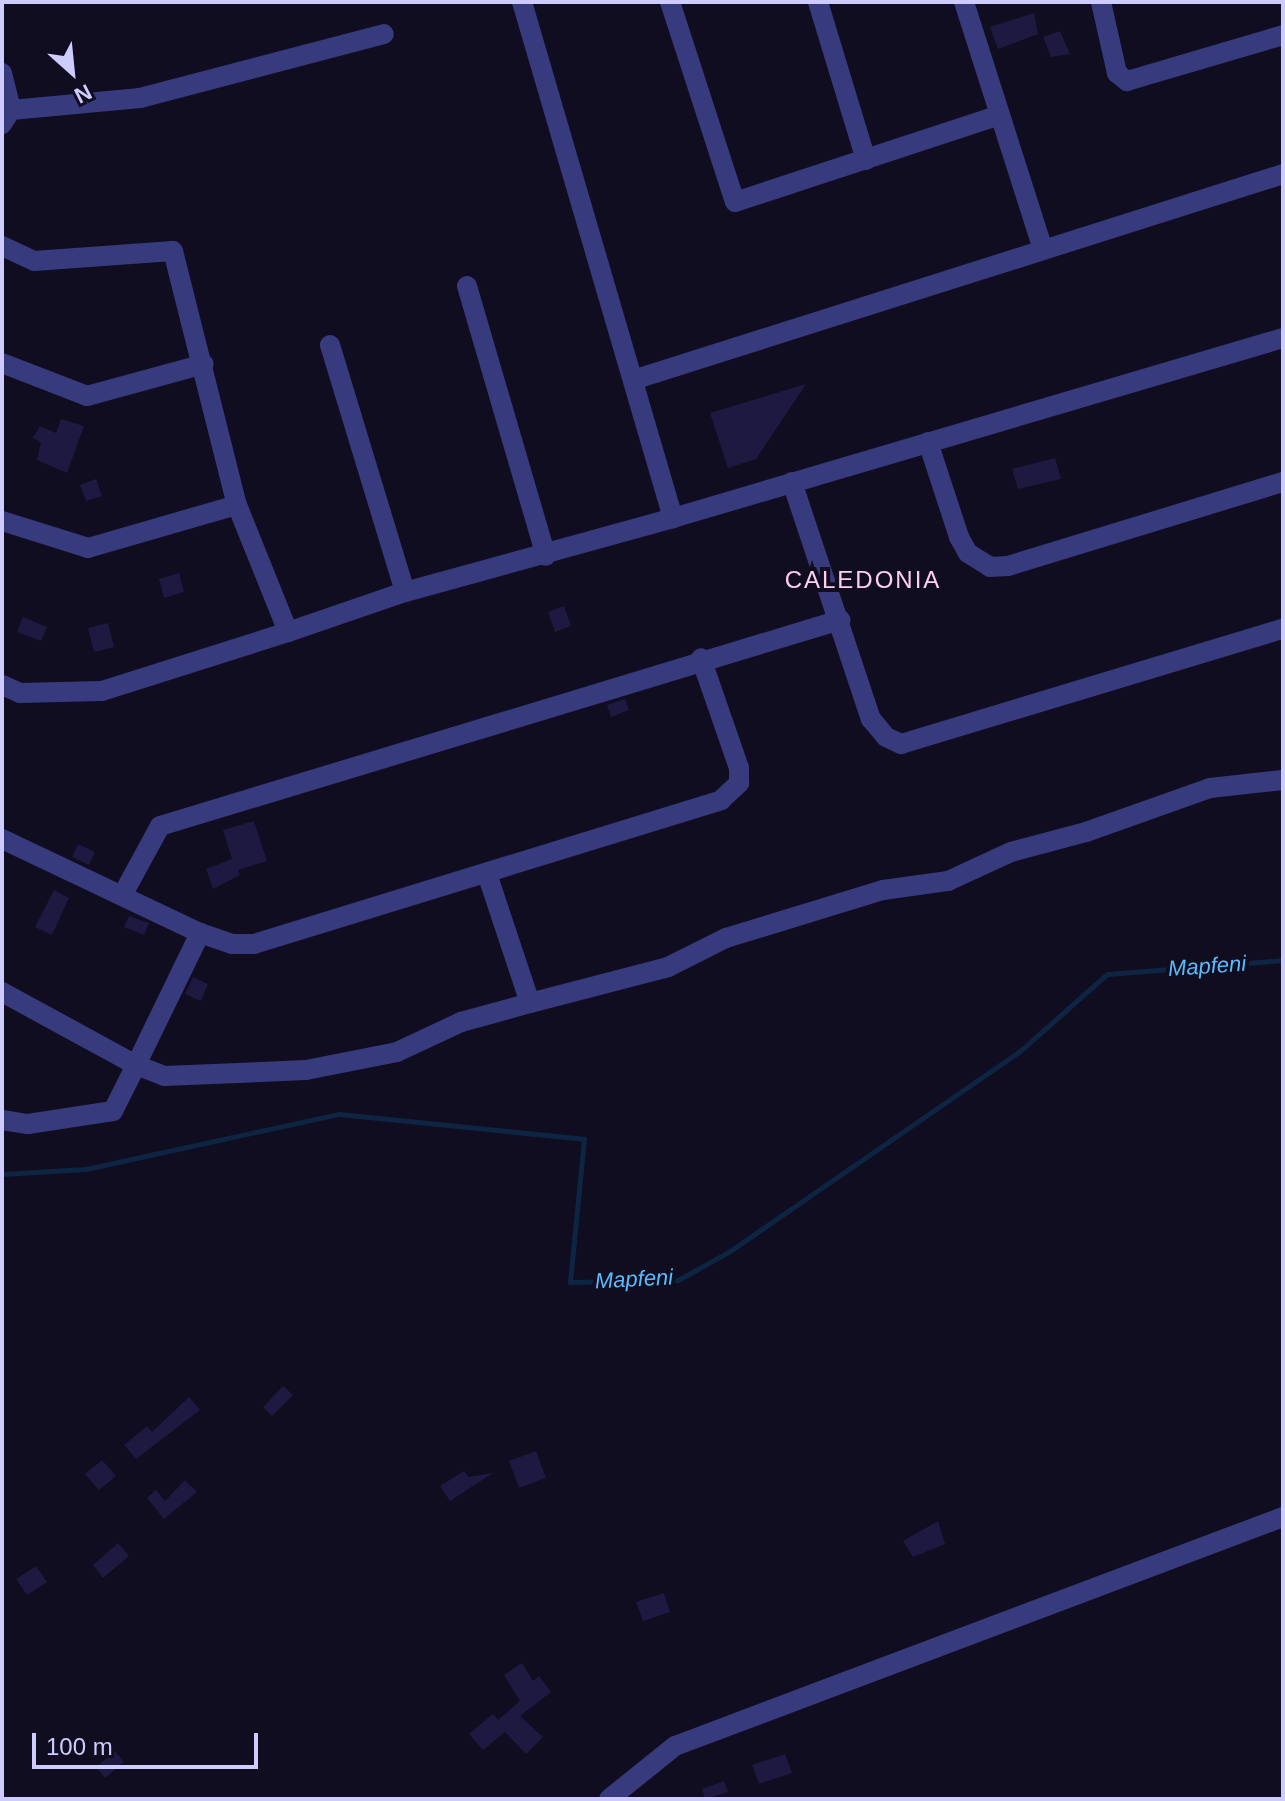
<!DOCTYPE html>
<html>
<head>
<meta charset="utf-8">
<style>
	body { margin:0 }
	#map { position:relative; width:1285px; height:1801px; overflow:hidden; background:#0f0d1f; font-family:Arial,sans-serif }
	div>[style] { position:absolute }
	.stream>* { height:5px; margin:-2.5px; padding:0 2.5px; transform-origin:2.5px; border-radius:2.5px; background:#0d2543 }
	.building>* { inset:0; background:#1e1940 }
	.minor>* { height:20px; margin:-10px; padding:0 10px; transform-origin:10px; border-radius:10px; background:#383a7e }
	span { translate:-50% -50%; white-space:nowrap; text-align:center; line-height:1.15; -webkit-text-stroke:8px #0f0d1f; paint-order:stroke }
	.water-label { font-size:22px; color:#5bbcfd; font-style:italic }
	.quarter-label { font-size:24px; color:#fecef0; letter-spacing:2px }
	.frame { position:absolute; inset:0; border:4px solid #ceccfe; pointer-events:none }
	.north { position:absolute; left:32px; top:32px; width:80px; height:80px; -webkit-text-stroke:6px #0f0d1f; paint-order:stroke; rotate:153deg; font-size:22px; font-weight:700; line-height:32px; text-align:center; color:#ceccfe }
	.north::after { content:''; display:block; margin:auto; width:28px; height:36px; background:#ceccfe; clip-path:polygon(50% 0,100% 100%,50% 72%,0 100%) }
	.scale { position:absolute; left:32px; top:1733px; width:226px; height:36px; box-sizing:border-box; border:4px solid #ceccfe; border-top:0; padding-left:10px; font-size:24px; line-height:28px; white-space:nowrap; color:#ceccfe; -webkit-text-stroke:6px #0f0d1f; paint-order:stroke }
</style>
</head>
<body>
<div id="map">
	<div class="stream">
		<div style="left:2px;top:1174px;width:84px;rotate:-3.4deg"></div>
		<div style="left:86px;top:1169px;width:259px;rotate:-12.3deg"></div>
		<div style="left:339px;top:1114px;width:246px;rotate:5.8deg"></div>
		<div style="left:584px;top:1139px;width:144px;rotate:95.6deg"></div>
		<div style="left:570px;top:1282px;width:108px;rotate:-1.1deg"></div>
		<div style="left:678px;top:1280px;width:60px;rotate:-29.1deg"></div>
		<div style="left:730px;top:1251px;width:352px;rotate:-34.6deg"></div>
		<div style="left:1020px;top:1051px;width:116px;rotate:-41.5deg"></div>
		<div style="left:1107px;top:974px;width:177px;rotate:-4.5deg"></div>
	</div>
	<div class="building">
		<div style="clip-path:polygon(1034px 13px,1038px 34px,998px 49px,990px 27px)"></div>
		<div style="clip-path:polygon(1060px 31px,1070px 54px,1051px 57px,1043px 37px)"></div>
		<div style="clip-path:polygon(806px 384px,756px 459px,728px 468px,710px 413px)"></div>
		<div style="clip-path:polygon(61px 419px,84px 426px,67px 473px,37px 460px,41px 442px,33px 438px,40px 426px,56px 433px)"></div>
		<div style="clip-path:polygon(1055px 458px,1061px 479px,1018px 489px,1012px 469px)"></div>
		<div style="clip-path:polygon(96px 479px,102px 496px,86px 501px,80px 485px)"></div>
		<div style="clip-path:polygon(179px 573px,184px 592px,164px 598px,159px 579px)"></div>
		<div style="clip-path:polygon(564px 606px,571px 626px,555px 632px,548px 612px)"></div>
		<div style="clip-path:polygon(23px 617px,47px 627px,41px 641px,17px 632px)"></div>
		<div style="clip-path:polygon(108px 623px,114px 647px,94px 652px,88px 628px)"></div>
		<div style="clip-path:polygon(625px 699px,629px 710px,611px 717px,607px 705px)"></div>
		<div style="clip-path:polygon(254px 821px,267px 861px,238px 870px,240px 875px,213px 889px,206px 869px,232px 859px,223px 830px)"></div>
		<div style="clip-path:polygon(78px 844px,95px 852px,89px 865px,72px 857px)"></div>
		<div style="clip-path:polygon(54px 890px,69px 898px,52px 935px,35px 927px)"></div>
		<div style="clip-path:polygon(129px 916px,149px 923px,144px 935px,124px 927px)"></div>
		<div style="clip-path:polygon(193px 977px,208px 984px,201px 1001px,185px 994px)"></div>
		<div style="clip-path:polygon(283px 1386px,293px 1395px,272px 1416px,263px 1407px)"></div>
		<div style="clip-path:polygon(189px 1397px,200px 1410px,136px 1459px,124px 1445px,147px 1426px,152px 1432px)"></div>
		<div style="clip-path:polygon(536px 1451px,546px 1478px,519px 1488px,509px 1461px)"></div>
		<div style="clip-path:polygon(102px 1460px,116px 1476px,99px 1490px,85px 1474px)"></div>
		<div style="clip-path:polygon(464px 1471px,468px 1477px,493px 1473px,450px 1501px,440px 1486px)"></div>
		<div style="clip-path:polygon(185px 1480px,197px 1492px,164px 1519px,147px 1498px,156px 1490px,165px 1501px)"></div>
		<div style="clip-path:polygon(938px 1521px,945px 1544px,913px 1557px,903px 1541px)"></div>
		<div style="clip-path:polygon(118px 1543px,129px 1556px,103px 1578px,93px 1565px)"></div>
		<div style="clip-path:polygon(36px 1566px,47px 1582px,27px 1595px,16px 1579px)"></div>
		<div style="clip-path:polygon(664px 1593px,670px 1612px,643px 1621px,636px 1602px)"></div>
		<div style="clip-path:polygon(522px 1663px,533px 1681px,539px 1676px,551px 1692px,520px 1716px,543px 1737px,526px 1754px,505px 1732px,483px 1750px,469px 1734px,493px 1714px,498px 1720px,520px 1701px,504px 1675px)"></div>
		<div style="clip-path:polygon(115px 1751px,124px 1762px,105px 1778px,96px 1767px)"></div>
		<div style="clip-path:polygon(785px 1754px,792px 1773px,759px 1784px,752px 1765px)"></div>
		<div style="clip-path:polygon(724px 1781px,728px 1792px,705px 1799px,702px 1789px)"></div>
	</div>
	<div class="minor">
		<div style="left:522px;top:2px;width:538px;rotate:73.69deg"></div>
		<div style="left:673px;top:518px;width:636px;rotate:-16.44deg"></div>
		<div style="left:670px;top:2px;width:210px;rotate:72deg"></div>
		<div style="left:735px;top:202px;width:278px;rotate:-18.2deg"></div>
		<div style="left:818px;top:2px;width:165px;rotate:73.1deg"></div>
		<div style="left:964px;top:2px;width:257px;rotate:72.3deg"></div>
		<div style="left:1101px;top:2px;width:73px;rotate:77.3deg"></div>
		<div style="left:1117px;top:73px;width:13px;rotate:39deg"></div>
		<div style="left:1127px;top:81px;width:163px;rotate:-16.4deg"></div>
		<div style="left:2px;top:73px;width:38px;rotate:76deg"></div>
		<div style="left:11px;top:110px;width:17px;rotate:123deg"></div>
		<div style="left:11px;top:110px;width:130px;rotate:-5.3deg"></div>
		<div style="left:140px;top:98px;width:252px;rotate:-14.7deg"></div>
		<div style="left:2px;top:246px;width:35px;rotate:25deg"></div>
		<div style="left:34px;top:261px;width:139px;rotate:-4.1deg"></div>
		<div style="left:173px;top:251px;width:262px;rotate:75.9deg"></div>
		<div style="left:237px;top:505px;width:137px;rotate:68.1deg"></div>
		<div style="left:288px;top:632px;width:124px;rotate:-18.9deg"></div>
		<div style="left:405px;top:592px;width:278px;rotate:-15.4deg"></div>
		<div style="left:467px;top:286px;width:281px;rotate:73.7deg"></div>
		<div style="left:330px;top:345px;width:258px;rotate:73.1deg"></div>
		<div style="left:2px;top:363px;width:91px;rotate:21.2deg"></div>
		<div style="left:87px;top:396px;width:121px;rotate:-15.3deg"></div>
		<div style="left:633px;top:380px;width:682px;rotate:-17.58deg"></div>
		<div style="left:928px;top:442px;width:100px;rotate:71.9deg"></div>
		<div style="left:959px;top:537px;width:18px;rotate:61deg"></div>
		<div style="left:968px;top:553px;width:26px;rotate:32deg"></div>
		<div style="left:990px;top:567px;width:18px;rotate:-3deg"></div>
		<div style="left:1008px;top:566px;width:288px;rotate:-17deg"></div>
		<div style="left:792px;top:482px;width:250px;rotate:71.6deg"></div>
		<div style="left:871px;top:719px;width:23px;rotate:50deg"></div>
		<div style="left:886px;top:737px;width:17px;rotate:25deg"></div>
		<div style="left:901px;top:744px;width:399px;rotate:-16.8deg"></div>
		<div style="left:2px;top:521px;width:90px;rotate:17.4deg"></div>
		<div style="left:88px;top:548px;width:155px;rotate:-16.1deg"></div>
		<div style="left:2px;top:685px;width:20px;rotate:24deg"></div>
		<div style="left:20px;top:693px;width:82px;rotate:-1.4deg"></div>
		<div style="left:102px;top:691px;width:195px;rotate:-17.6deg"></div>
		<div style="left:2px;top:839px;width:219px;rotate:25.4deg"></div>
		<div style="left:200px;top:933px;width:34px;rotate:19deg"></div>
		<div style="left:232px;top:944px;width:22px"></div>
		<div style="left:254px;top:944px;width:489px;rotate:-17.1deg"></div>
		<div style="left:721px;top:800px;width:25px;rotate:-43deg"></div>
		<div style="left:739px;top:783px;width:15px;rotate:-90deg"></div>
		<div style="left:739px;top:768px;width:116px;rotate:-109.1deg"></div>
		<div style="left:123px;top:894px;width:77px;rotate:-61.4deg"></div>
		<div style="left:160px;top:826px;width:711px;rotate:-16.85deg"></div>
		<div style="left:2px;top:992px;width:153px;rotate:28.6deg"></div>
		<div style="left:136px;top:1065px;width:147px;rotate:-64.1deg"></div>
		<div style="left:530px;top:1003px;width:143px;rotate:-14.6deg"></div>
		<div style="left:668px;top:967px;width:65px;rotate:-26.6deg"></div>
		<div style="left:726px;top:938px;width:164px;rotate:-17deg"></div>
		<div style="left:883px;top:890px;width:66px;rotate:-7.9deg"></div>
		<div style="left:948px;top:881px;width:69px;rotate:-24.7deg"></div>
		<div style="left:1011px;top:852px;width:78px;rotate:-14.9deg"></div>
		<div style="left:1086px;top:832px;width:132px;rotate:-19.5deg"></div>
		<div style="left:1210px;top:788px;width:73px;rotate:-6.3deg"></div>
		<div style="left:2px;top:1120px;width:26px;rotate:9deg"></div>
		<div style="left:28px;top:1124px;width:86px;rotate:-8.7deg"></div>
		<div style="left:113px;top:1111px;width:51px;rotate:-63.4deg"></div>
		<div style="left:136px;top:1065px;width:30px;rotate:21deg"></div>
		<div style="left:164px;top:1076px;width:142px;rotate:-2.4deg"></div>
		<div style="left:306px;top:1070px;width:93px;rotate:-11.2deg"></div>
		<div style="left:397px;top:1052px;width:71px;rotate:-25.1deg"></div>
		<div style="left:461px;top:1022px;width:72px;rotate:-15.4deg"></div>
		<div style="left:530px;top:1003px;width:136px;rotate:-108.4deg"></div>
		<div style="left:609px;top:1799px;width:85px;rotate:-38.8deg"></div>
		<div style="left:675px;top:1746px;width:650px;rotate:-20.64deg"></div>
	</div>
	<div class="water-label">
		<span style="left:1207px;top:966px;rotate:-4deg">Mapfeni</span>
		<span style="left:634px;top:1279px;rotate:-3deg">Mapfeni</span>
	</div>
	<div class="quarter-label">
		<span style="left:863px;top:580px">CALEDONIA</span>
	</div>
	<div class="frame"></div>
	<div class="north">N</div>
	<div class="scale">100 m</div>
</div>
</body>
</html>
